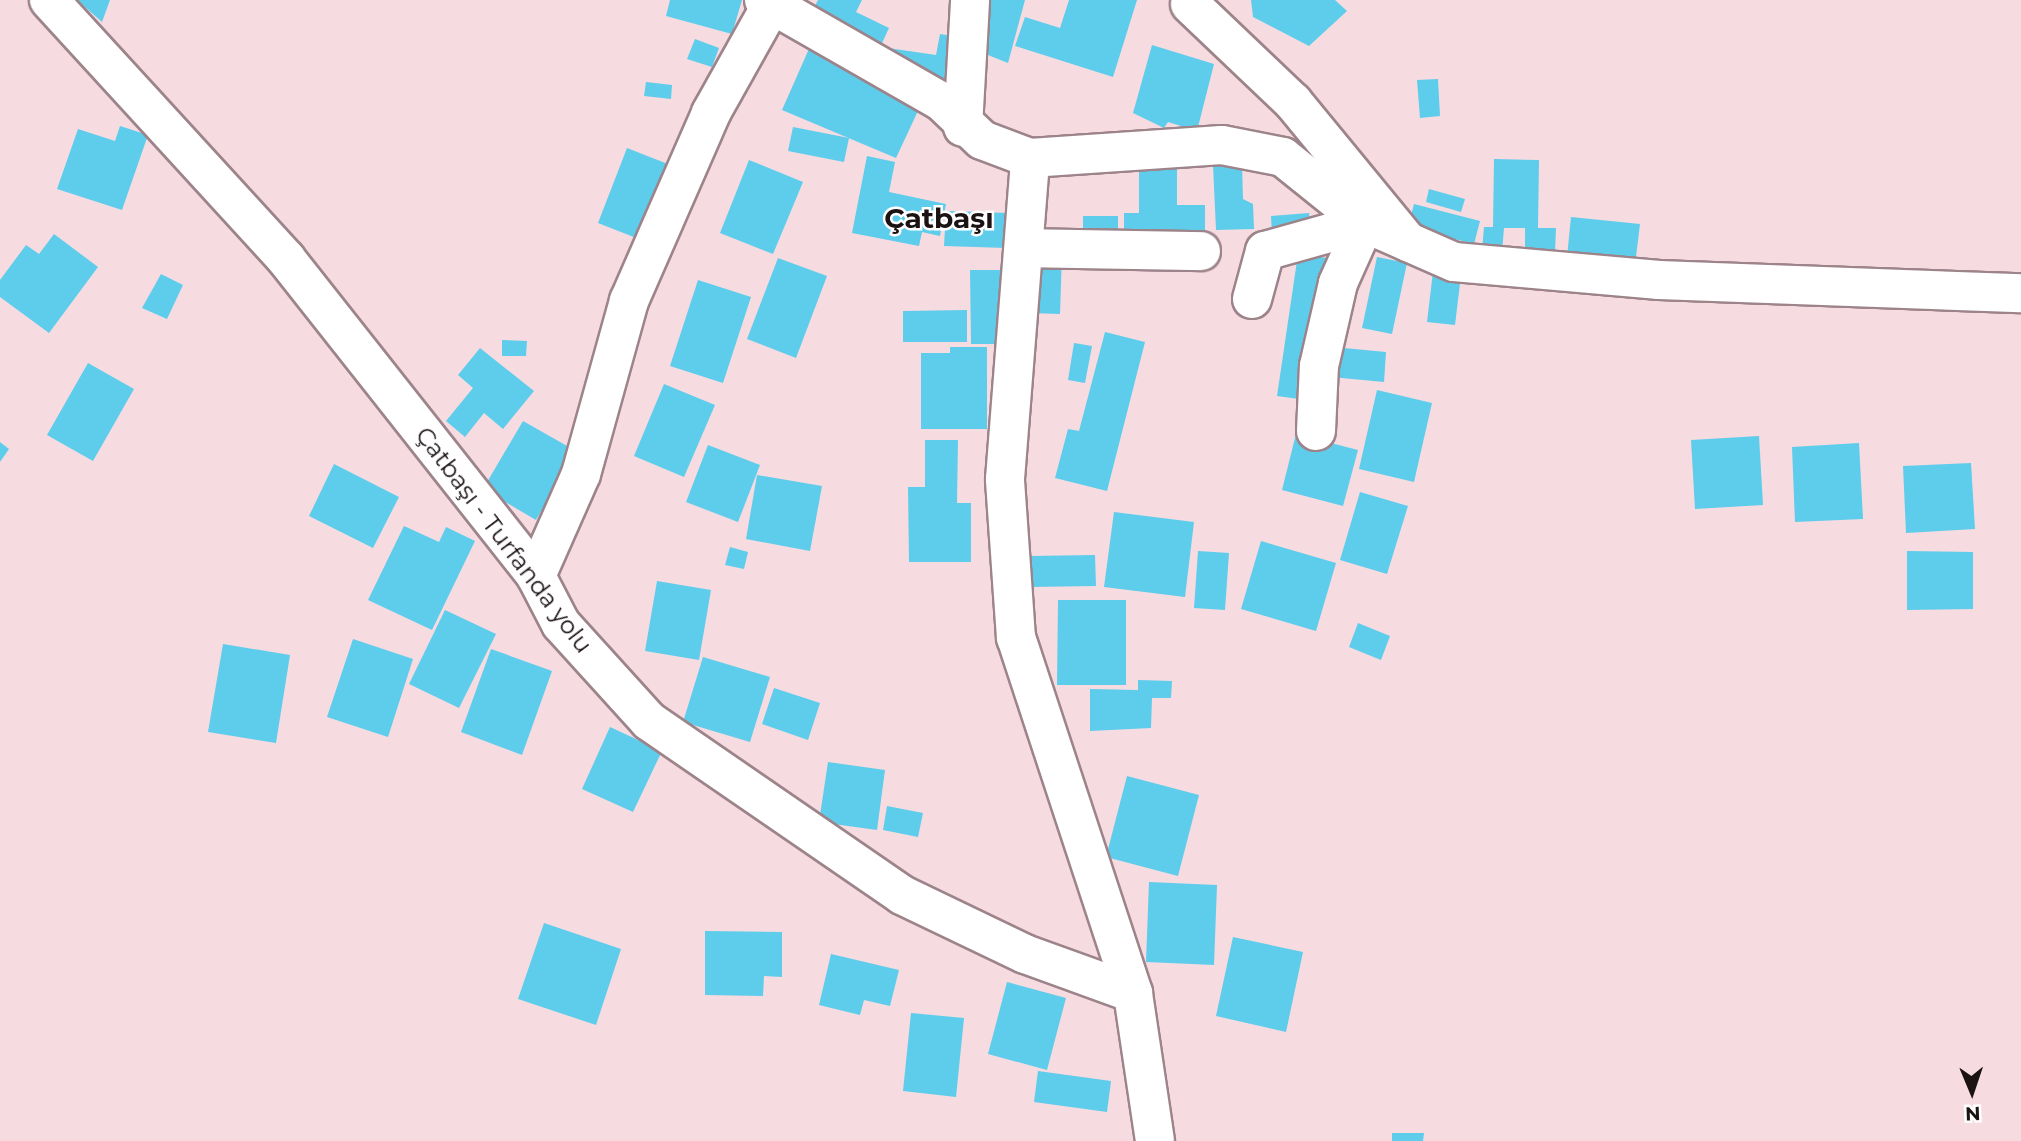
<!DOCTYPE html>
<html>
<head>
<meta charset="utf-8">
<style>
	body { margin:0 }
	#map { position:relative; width:2021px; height:1141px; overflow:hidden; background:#f6dbe1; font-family:Montserrat,sans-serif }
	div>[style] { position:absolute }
	.building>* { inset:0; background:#5dcdeb }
	.roads { filter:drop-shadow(2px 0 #9c848a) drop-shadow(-2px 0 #9c848a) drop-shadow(0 2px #9c848a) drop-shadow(0 -2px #9c848a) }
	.street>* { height:38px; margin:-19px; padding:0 19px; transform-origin:19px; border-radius:19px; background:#fff }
	.secondary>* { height:38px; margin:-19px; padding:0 19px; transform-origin:19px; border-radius:19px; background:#fff }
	span { translate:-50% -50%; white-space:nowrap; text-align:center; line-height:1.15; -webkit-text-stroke:5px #fff; paint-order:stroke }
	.street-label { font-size:24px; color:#1b1214 }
	.quarter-label { font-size:28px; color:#1b1214; font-weight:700 }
	.north { position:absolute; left:1937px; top:1057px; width:70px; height:70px; -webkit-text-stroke:5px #fff; paint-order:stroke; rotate:178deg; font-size:19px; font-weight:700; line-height:28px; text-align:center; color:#1b1214 }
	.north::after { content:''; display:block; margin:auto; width:24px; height:32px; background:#1b1214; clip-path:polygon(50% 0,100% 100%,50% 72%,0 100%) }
</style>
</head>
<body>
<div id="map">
	<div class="building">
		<div style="clip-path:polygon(77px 0,110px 0,102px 22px)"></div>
		<div style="clip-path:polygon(670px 0,742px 0,732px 34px,666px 16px)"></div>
		<div style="clip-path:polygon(818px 0,862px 0,856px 12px,889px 28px,877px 54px,808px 19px)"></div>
		<div style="clip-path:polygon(983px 0,1025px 0,1008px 63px,973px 49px)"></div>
		<div style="clip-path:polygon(1069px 0,1137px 0,1113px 77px,1015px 46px,1025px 17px,1060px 28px)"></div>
		<div style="clip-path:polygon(1251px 0,1335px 0,1347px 11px,1309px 46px,1253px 17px)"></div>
		<div style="clip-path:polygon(940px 34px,967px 38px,958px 84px,885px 66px,888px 48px,936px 55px)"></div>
		<div style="clip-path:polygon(695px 39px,719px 48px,712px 67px,687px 59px)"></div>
		<div style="clip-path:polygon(812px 42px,925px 96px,896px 158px,782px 110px)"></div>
		<div style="clip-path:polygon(1152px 45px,1214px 64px,1197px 131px,1168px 122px,1164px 128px,1133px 113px)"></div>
		<div style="clip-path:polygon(1438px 79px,1440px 116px,1420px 118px,1417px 80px)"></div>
		<div style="clip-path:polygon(646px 82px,672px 85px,671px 99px,644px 96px)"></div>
		<div style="clip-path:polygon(120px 126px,148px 135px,122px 210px,57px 189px,78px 129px,115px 141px)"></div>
		<div style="clip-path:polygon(793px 127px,849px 138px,844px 162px,788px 151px)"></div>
		<div style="clip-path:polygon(627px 148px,678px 168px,649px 243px,598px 223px)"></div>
		<div style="clip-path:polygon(867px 156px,895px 162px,889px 192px,946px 204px,940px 236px,922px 232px,919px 246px,852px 233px)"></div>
		<div style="clip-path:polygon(1494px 159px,1539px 160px,1538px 228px,1556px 228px,1555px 252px,1525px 252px,1525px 228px,1504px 228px,1502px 252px,1482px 251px,1484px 227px,1493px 227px)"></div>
		<div style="clip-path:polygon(749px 160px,803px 182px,773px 254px,720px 233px)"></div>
		<div style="clip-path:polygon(1242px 164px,1243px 199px,1253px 204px,1254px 229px,1216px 230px,1213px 165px)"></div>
		<div style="clip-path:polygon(1139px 168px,1177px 168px,1177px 205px,1205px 205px,1205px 244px,1124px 244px,1124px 213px,1139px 213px)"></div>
		<div style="clip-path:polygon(1429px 189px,1465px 199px,1461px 212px,1426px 202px)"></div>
		<div style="clip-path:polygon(1414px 204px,1480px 221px,1474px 244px,1408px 227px)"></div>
		<div style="clip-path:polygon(946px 211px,1008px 213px,1006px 248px,944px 246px)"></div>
		<div style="clip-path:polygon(1309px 213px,1311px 232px,1272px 235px,1271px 216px)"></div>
		<div style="clip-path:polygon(1083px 216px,1118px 216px,1118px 245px,1083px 245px)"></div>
		<div style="clip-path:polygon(1571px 217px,1640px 224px,1635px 265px,1567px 257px)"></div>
		<div style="clip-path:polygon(54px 234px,98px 267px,49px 333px,0 297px,0 280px,26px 245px,39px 254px)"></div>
		<div style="clip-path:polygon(1031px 252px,1062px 253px,1060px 314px,1029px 313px)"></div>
		<div style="clip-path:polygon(1298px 254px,1327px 258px,1306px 400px,1277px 396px)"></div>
		<div style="clip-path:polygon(1377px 257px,1407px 263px,1392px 334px,1362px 328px)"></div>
		<div style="clip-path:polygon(778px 258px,827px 276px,796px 358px,747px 339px)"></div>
		<div style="clip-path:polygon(1434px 263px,1462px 267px,1455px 325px,1427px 322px)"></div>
		<div style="clip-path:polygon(970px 270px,1001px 270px,1002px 344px,971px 344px)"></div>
		<div style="clip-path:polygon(161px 274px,183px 285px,167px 319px,142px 308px)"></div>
		<div style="clip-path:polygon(698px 280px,751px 297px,723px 383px,670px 366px)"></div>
		<div style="clip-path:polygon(967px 310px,967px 342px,903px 342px,903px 311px)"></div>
		<div style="clip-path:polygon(1105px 332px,1145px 342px,1107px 491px,1055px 478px,1068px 429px,1079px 431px)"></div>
		<div style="clip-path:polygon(502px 340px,527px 341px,526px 356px,502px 356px)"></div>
		<div style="clip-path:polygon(1074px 343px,1092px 346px,1085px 383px,1068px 380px)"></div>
		<div style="clip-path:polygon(950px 347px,987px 347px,987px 429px,921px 429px,921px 353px,950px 353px)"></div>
		<div style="clip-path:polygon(1333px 347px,1386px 352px,1384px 382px,1331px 377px)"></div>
		<div style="clip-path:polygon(480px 348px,534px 391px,503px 429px,484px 413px,465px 437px,446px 421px,473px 388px,458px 375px)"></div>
		<div style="clip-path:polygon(88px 363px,134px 389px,93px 461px,47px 435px)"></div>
		<div style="clip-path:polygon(664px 384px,715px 405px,684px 477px,634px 456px)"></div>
		<div style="clip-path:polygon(1377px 390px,1432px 403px,1414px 482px,1359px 469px)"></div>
		<div style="clip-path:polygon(523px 421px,576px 451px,536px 520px,483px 489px)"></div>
		<div style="clip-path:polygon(1296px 434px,1358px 450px,1343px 506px,1282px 490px)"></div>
		<div style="clip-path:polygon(1759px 436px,1763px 505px,1695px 509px,1691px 440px)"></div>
		<div style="clip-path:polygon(925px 440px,958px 440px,957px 503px,971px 503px,971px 562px,909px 562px,908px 487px,925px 487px)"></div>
		<div style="clip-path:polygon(0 442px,9px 449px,0 462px)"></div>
		<div style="clip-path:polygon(1859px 443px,1863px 519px,1795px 522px,1792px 447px)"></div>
		<div style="clip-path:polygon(708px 445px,760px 465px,738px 522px,686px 502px)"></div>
		<div style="clip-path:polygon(1971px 463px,1975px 529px,1906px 533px,1903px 466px)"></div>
		<div style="clip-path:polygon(334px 464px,399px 497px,373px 548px,309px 516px)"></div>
		<div style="clip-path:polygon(757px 475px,822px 486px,810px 551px,746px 539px)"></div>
		<div style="clip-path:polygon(1360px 492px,1408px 506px,1387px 574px,1340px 560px)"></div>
		<div style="clip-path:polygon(1114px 512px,1194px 522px,1185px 597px,1104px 587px)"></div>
		<div style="clip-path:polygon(404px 526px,439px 542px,446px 527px,475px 541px,432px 630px,368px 600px)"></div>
		<div style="clip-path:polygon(1261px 541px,1336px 563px,1316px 631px,1241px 609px)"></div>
		<div style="clip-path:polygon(730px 547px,748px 552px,744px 569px,725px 565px)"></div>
		<div style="clip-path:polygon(1198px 551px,1229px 553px,1225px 610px,1194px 608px)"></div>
		<div style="clip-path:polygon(1907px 551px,1973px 552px,1973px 609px,1907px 610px)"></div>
		<div style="clip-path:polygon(1095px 555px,1096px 586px,1030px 587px,1030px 556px)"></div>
		<div style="clip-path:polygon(657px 581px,711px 590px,699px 660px,645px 651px)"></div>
		<div style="clip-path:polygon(1058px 600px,1126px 600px,1126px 685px,1057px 685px)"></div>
		<div style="clip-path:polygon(445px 610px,496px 634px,459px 708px,409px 684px)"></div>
		<div style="clip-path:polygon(1358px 623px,1390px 636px,1381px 660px,1349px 647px)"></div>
		<div style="clip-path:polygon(353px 639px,413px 659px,388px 737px,327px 717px)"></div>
		<div style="clip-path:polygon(223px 644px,290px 655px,276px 743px,208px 732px)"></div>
		<div style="clip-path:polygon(491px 649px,552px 671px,522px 755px,461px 732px)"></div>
		<div style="clip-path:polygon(703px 657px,770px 677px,750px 742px,683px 722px)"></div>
		<div style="clip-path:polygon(1138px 680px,1172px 681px,1171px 698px,1152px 698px,1151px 728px,1090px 731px,1090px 689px,1138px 690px)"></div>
		<div style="clip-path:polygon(774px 688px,820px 703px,808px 740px,762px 724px)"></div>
		<div style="clip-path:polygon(610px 727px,662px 751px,633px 812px,582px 789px)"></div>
		<div style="clip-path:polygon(828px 762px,885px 770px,877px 830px,819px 822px)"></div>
		<div style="clip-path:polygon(1127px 776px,1199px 795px,1178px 876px,1106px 857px)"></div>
		<div style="clip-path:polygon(887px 806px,923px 813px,918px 837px,883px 830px)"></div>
		<div style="clip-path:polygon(1149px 882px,1217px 885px,1214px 965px,1146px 962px)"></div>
		<div style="clip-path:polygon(544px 923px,621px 949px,596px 1025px,518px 999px)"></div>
		<div style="clip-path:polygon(705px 931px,782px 932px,782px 977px,764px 976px,763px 996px,705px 995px)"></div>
		<div style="clip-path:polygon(1233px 937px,1303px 952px,1286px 1032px,1216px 1016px)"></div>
		<div style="clip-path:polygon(831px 954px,899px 970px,890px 1006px,864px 1000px,860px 1015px,819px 1005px)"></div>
		<div style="clip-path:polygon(1007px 982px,1066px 998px,1047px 1070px,988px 1054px)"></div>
		<div style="clip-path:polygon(911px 1013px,964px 1018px,956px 1097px,903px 1091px)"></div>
		<div style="clip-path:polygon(1038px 1071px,1111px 1081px,1107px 1112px,1034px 1102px)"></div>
		<div style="clip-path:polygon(1392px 1133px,1424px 1133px,1423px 1141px,1392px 1141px)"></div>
	</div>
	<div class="roads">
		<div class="street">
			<div style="left:764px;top:0;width:205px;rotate:29.8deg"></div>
			<div style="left:942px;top:102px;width:55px;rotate:43.5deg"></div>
			<div style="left:982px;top:140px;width:51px;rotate:20.6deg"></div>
			<div style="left:1190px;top:4px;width:142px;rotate:43.6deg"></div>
			<div style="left:1293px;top:102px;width:181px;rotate:50.6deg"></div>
			<div style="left:963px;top:127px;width:127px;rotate:-86.8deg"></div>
			<div style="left:1024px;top:248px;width:177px;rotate:1deg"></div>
			<div style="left:1252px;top:299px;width:50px;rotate:-74.8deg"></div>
			<div style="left:1265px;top:251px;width:104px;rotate:-15.6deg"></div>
			<div style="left:1316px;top:431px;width:65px;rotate:-87.4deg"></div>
			<div style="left:1319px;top:366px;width:85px;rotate:-77.1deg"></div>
			<div style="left:1338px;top:283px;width:66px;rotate:-65.8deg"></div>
			<div style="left:536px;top:576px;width:111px;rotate:-66.2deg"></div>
			<div style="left:581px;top:474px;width:180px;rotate:-74.5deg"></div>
			<div style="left:629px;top:301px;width:205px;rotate:-66.4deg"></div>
			<div style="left:711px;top:113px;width:125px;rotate:-60.8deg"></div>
		</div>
		<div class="secondary">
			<div style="left:49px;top:0;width:351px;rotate:47.5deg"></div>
			<div style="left:286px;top:259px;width:404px;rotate:51.7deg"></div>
			<div style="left:536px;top:576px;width:54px;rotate:62.5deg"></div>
			<div style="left:561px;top:624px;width:131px;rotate:47.8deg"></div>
			<div style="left:649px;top:721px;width:307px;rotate:34.5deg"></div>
			<div style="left:902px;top:895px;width:136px;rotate:25.6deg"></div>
			<div style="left:1025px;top:954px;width:115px;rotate:19.9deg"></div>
			<div style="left:1155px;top:1141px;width:150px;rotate:-98.5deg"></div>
			<div style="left:1133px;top:993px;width:374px;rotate:-108.2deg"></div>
			<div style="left:1016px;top:638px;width:159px;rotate:-94deg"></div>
			<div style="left:1005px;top:479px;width:322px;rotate:-85.5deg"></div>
			<div style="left:1030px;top:158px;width:192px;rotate:-3.9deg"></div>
			<div style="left:1222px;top:145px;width:62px;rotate:11.1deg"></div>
			<div style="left:1283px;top:157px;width:105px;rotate:38.8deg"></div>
			<div style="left:1365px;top:223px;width:97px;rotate:23.7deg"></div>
			<div style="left:1454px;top:262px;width:206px;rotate:5deg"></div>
			<div style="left:1659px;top:280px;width:362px;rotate:2.1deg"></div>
		</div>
	</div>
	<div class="street-label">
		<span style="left:504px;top:540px;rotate:53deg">Çatbaşı - Turfanda yolu</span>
	</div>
	<div class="quarter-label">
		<span style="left:939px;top:218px">Çatbaşı</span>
	</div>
	<div class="north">N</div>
</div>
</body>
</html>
